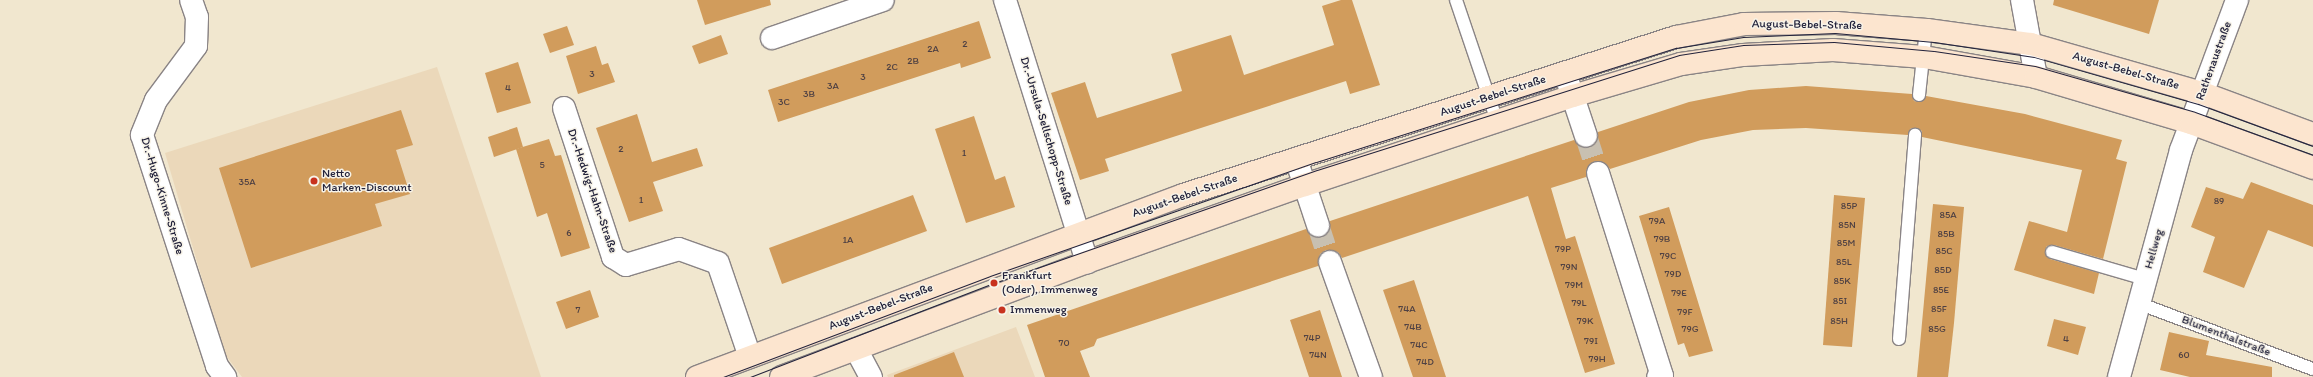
<!DOCTYPE html>
<html>
<head>
<meta charset="utf-8">
<style>
	body { margin:0 }
	#map { position:relative; width:2313px; height:377px; overflow:hidden; background:#f1e7cf; font-family:Itim,sans-serif }
	div>[style] { position:absolute }
	.built>* { inset:0; background:#ebd8ba }
	.building>* { inset:0; background:#d19c5c }
	.street-tunnel>* { height:22px; margin-top:-11px; transform-origin:0; background:repeating-linear-gradient(90deg,#c8c0b1 0 22px,transparent 0 33px) }
	.roads { filter:drop-shadow(1px 0 #8a8485) drop-shadow(-1px 0 #8a8485) drop-shadow(0 1px #8a8485) drop-shadow(0 -1px #8a8485) }
	.lane>* { height:12px; margin:-6px; padding:0 6px; transform-origin:6px; border-radius:6px; background:#fff }
	.street>* { height:22px; margin:-11px; padding:0 11px; transform-origin:11px; border-radius:11px; background:#fff }
	.secondary>* { height:22px; margin:-11px; padding:0 11px; transform-origin:11px; border-radius:11px; background:#fce5cf }
	.tram>* { height:1px; margin:-0.5px; padding:0 0.5px; transform-origin:0.5px; border-radius:0.5px; background:#22223b }
	.dots>* { width:11px; height:11px; translate:-50% -50%; box-sizing:border-box; border:2px solid #f7f3e8; border-radius:50% }
	span { translate:-50% -50%; white-space:nowrap; text-align:center; line-height:1.15; -webkit-text-stroke:3px #f7f3e8; paint-order:stroke }
	.number-label { font-size:10px; color:#4e4043 }
	.number-label span { -webkit-text-stroke-width:0 }
	.street-label { font-size:12px; color:#22223b }
	.poi-label { font-size:12px; color:#22223b }
	.left { translate:0 -50%; text-align:left }
</style>
</head>
<body>
<div id="map">
	<div class="built">
		<div style="clip-path:polygon(437px 67px,541px 377px,242px 377px,224px 353px,165px 153px)"></div>
		<div style="clip-path:polygon(1016px 327px,1035px 377px,888px 377px,887px 375px)"></div>
	</div>
	<div class="building">
		<div style="clip-path:polygon(697px 0,770px 0,771px 5px,705px 25px)"></div>
		<div style="clip-path:polygon(1341px 0,1352px 0,1380px 85px,1350px 94px,1346px 81px,1105px 159px,1109px 171px,1080px 180px,1051px 93px,1085px 82px,1097px 118px,1182px 91px,1171px 54px,1231px 35px,1244px 75px,1334px 45px,1322px 6px)"></div>
		<div style="clip-path:polygon(2054px 0,2159px 0,2149px 34px,2053px 5px)"></div>
		<div style="clip-path:polygon(979px 21px,991px 58px,961px 68px,960px 63px,778px 122px,768px 90px)"></div>
		<div style="clip-path:polygon(567px 26px,574px 45px,550px 53px,543px 34px)"></div>
		<div style="clip-path:polygon(721px 35px,728px 54px,699px 64px,692px 46px)"></div>
		<div style="clip-path:polygon(596px 46px,602px 65px,608px 63px,615px 82px,578px 94px,566px 56px)"></div>
		<div style="clip-path:polygon(518px 62px,531px 103px,497px 113px,485px 73px)"></div>
		<div style="clip-path:polygon(1806px 86px,1912px 94px,1914px 101px,1919px 102px,1926px 96px,2025px 114px,2122px 140px,2116px 159px,2127px 162px,2103px 259px,2054px 245px,2047px 246px,2045px 250px,2050px 259px,2099px 273px,2094px 294px,2014px 270px,2029px 221px,2067px 232px,2082px 170px,1922px 137px,1922px 131px,1916px 128px,1911px 128px,1908px 135px,1806px 128px,1753px 130px,1701px 140px,1610px 169px,1606px 164px,1595px 161px,1586px 170px,1586px 177px,1551px 188px,1566px 239px,1575px 236px,1615px 364px,1585px 373px,1528px 196px,1342px 258px,1338px 252px,1326px 250px,1320px 254px,1318px 266px,1097px 339px,1094px 346px,1080px 351px,1090px 377px,1045px 377px,1027px 325px,1306px 229px,1315px 237px,1322px 237px,1330px 228px,1330px 221px,1574px 140px,1583px 148px,1590px 148px,1598px 139px,1598px 132px,1689px 102px,1749px 90px)"></div>
		<div style="clip-path:polygon(401px 110px,413px 145px,396px 150px,410px 194px,375px 204px,382px 226px,251px 268px,219px 168px)"></div>
		<div style="clip-path:polygon(637px 114px,652px 162px,697px 148px,703px 166px,653px 182px,663px 211px,629px 222px,596px 128px)"></div>
		<div style="clip-path:polygon(974px 116px,995px 180px,1005px 176px,1015px 207px,966px 223px,935px 129px)"></div>
		<div style="clip-path:polygon(517px 127px,523px 147px,494px 157px,488px 137px)"></div>
		<div style="clip-path:polygon(549px 139px,555px 156px,561px 155px,590px 248px,561px 257px,547px 213px,537px 217px,516px 149px)"></div>
		<div style="clip-path:polygon(2251px 182px,2313px 205px,2313px 247px,2268px 230px,2244px 288px,2203px 272px,2215px 237px,2191px 227px,2206px 187px,2243px 199px)"></div>
		<div style="clip-path:polygon(913px 195px,927px 231px,782px 284px,769px 248px)"></div>
		<div style="clip-path:polygon(1834px 195px,1865px 198px,1852px 347px,1823px 345px)"></div>
		<div style="clip-path:polygon(1933px 204px,1964px 207px,1954px 323px,1948px 377px,1917px 377px)"></div>
		<div style="clip-path:polygon(1669px 207px,1713px 351px,1689px 357px,1684px 343px,1678px 345px,1639px 216px)"></div>
		<div style="clip-path:polygon(1414px 280px,1419px 295px,1446px 377px,1413px 377px,1383px 290px)"></div>
		<div style="clip-path:polygon(590px 290px,599px 317px,566px 329px,556px 302px)"></div>
		<div style="clip-path:polygon(1320px 310px,1333px 350px,1342px 377px,1309px 377px,1290px 320px)"></div>
		<div style="clip-path:polygon(2054px 319px,2086px 327px,2078px 355px,2047px 346px)"></div>
		<div style="clip-path:polygon(2169px 332px,2209px 341px,2206px 355px,2272px 367px,2272px 377px,2190px 377px,2160px 370px)"></div>
		<div style="clip-path:polygon(954px 352px,964px 377px,894px 377px,894px 375px)"></div>
	</div>
	<div class="street-tunnel">
		<div style="left:1586px;top:136px;width:39px;rotate:72deg"></div>
		<div style="left:1318px;top:225px;width:39px;rotate:72deg"></div>
	</div>
	<div class="roads">
		<div class="lane">
			<div style="left:1456px;top:0;width:128px;rotate:71.3deg"></div>
			<div style="left:1919px;top:95px;width:65px;rotate:-83.9deg"></div>
			<div style="left:2052px;top:252px;width:97px;rotate:16.2deg"></div>
			<div style="left:2138px;top:303px;width:187px;rotate:20.7deg"></div>
			<div style="left:1899px;top:339px;width:205px;rotate:-85.5deg"></div>
		</div>
		<div class="street">
			<div style="left:191px;top:0;width:18px;rotate:71deg"></div>
			<div style="left:197px;top:17px;width:29px;rotate:92deg"></div>
			<div style="left:196px;top:46px;width:67px;rotate:126.5deg"></div>
			<div style="left:156px;top:100px;width:38px;rotate:112deg"></div>
			<div style="left:142px;top:135px;width:243px;rotate:72deg"></div>
			<div style="left:217px;top:366px;width:14px;rotate:54deg"></div>
			<div style="left:1005px;top:0;width:275px;rotate:72.6deg"></div>
			<div style="left:2022px;top:0;width:78px;rotate:79.7deg"></div>
			<div style="left:772px;top:38px;width:117px;rotate:-18.9deg"></div>
			<div style="left:1565px;top:73px;width:66px;rotate:71.6deg"></div>
			<div style="left:564px;top:108px;width:157px;rotate:71.8deg"></div>
			<div style="left:613px;top:257px;width:15px;rotate:32deg"></div>
			<div style="left:626px;top:265px;width:55px;rotate:-16.8deg"></div>
			<div style="left:679px;top:249px;width:41px;rotate:19.7deg"></div>
			<div style="left:718px;top:263px;width:99px;rotate:71.2deg"></div>
			<div style="left:1296px;top:159px;width:70px;rotate:71.6deg"></div>
			<div style="left:1598px;top:173px;width:213px;rotate:72.5deg"></div>
			<div style="left:1662px;top:376px;width:4px;rotate:166deg"></div>
			<div style="left:1330px;top:262px;width:122px;rotate:70.4deg"></div>
			<div style="left:856px;top:349px;width:32px;rotate:62deg"></div>
			<div style="left:2119px;top:377px;width:235px;rotate:-74.7deg"></div>
			<div style="left:2181px;top:150px;width:160px;rotate:-69.5deg"></div>
		</div>
		<div class="secondary">
			<div style="left:697px;top:377px;width:519px;rotate:-20.53deg"></div>
			<div style="left:1183px;top:195px;width:518px;rotate:-17.77deg"></div>
			<div style="left:1676px;top:37px;width:69px;rotate:-10.8deg"></div>
			<div style="left:1744px;top:24px;width:92px;rotate:-0.6deg"></div>
			<div style="left:1836px;top:23px;width:91px;rotate:4.4deg"></div>
			<div style="left:1927px;top:30px;width:105px;rotate:7.7deg"></div>
			<div style="left:2031px;top:44px;width:178px;rotate:16deg"></div>
			<div style="left:2202px;top:93px;width:118px;rotate:20.3deg"></div>
			<div style="left:781px;top:377px;width:327px;rotate:-20.6deg"></div>
			<div style="left:1087px;top:262px;width:231px;rotate:-19.5deg"></div>
			<div style="left:1305px;top:185px;width:282px;rotate:-18.4deg"></div>
			<div style="left:1573px;top:96px;width:113px;rotate:-16.5deg"></div>
			<div style="left:1681px;top:64px;width:63px;rotate:-8.3deg"></div>
			<div style="left:1743px;top:55px;width:90px;rotate:-3.2deg"></div>
			<div style="left:1833px;top:50px;width:91px;rotate:4.4deg"></div>
			<div style="left:1924px;top:57px;width:114px;rotate:10.1deg"></div>
			<div style="left:2036px;top:77px;width:162px;rotate:16.5deg"></div>
			<div style="left:2191px;top:123px;width:130px;rotate:20.2deg"></div>
		</div>
	</div>
	<div class="tram">
		<div style="left:723px;top:377px;width:285px;rotate:-20.7deg"></div>
		<div style="left:990px;top:276px;width:345px;rotate:-19.3deg"></div>
		<div style="left:1316px;top:162px;width:378px;rotate:-17.6deg"></div>
		<div style="left:1676px;top:48px;width:68px;rotate:-9.3deg"></div>
		<div style="left:1743px;top:37px;width:92px;rotate:-2.5deg"></div>
		<div style="left:1835px;top:33px;width:99px;rotate:5.2deg"></div>
		<div style="left:1934px;top:42px;width:101px;rotate:8.5deg"></div>
		<div style="left:2034px;top:57px;width:171px;rotate:16deg"></div>
		<div style="left:2198px;top:104px;width:122px;rotate:20.1deg"></div>
		<div style="left:750px;top:377px;width:261px;rotate:-21.1deg"></div>
		<div style="left:994px;top:283px;width:342px;rotate:-19.3deg"></div>
		<div style="left:1317px;top:170px;width:380px;rotate:-17.6deg"></div>
		<div style="left:1679px;top:55px;width:65px;rotate:-8.9deg"></div>
		<div style="left:1743px;top:45px;width:91px;rotate:-1.9deg"></div>
		<div style="left:1834px;top:42px;width:100px;rotate:5.1deg"></div>
		<div style="left:1934px;top:51px;width:102px;rotate:8.4deg"></div>
		<div style="left:2035px;top:66px;width:166px;rotate:16deg"></div>
		<div style="left:2195px;top:112px;width:126px;rotate:20deg"></div>
	</div>
	<div class="dots">
		<div style="left:314px;top:181px;background:#c8321e"></div>
		<div style="left:994px;top:283px;background:#c8321e"></div>
		<div style="left:1002px;top:310px;background:#c8321e"></div>
	</div>
	<div class="number-label">
		<span style="left:965px;top:44px">2</span>
		<span style="left:933px;top:49px">2A</span>
		<span style="left:913px;top:61px">2B</span>
		<span style="left:892px;top:67px">2C</span>
		<span style="left:592px;top:74px">3</span>
		<span style="left:863px;top:77px">3</span>
		<span style="left:833px;top:86px">3A</span>
		<span style="left:508px;top:88px">4</span>
		<span style="left:809px;top:94px">3B</span>
		<span style="left:784px;top:102px">3C</span>
		<span style="left:621px;top:149px">2</span>
		<span style="left:964px;top:153px">1</span>
		<span style="left:542px;top:165px">5</span>
		<span style="left:247px;top:182px">35A</span>
		<span style="left:641px;top:200px">1</span>
		<span style="left:2219px;top:201px">89</span>
		<span style="left:1849px;top:206px">85P</span>
		<span style="left:1948px;top:215px">85A</span>
		<span style="left:1657px;top:221px">79A</span>
		<span style="left:1847px;top:225px">85N</span>
		<span style="left:569px;top:233px">6</span>
		<span style="left:1946px;top:234px">85B</span>
		<span style="left:1662px;top:239px">79B</span>
		<span style="left:848px;top:240px">1A</span>
		<span style="left:1846px;top:243px">85M</span>
		<span style="left:1563px;top:249px">79P</span>
		<span style="left:1944px;top:251px">85C</span>
		<span style="left:1668px;top:256px">79C</span>
		<span style="left:1844px;top:262px">85L</span>
		<span style="left:1569px;top:267px">79N</span>
		<span style="left:1943px;top:270px">85D</span>
		<span style="left:1673px;top:274px">79D</span>
		<span style="left:1842px;top:281px">85K</span>
		<span style="left:1574px;top:285px">79M</span>
		<span style="left:1941px;top:290px">85E</span>
		<span style="left:1679px;top:293px">79E</span>
		<span style="left:1840px;top:301px">85I</span>
		<span style="left:1579px;top:303px">79L</span>
		<span style="left:1407px;top:309px">74A</span>
		<span style="left:1939px;top:309px">85F</span>
		<span style="left:578px;top:310px">7</span>
		<span style="left:1685px;top:312px">79F</span>
		<span style="left:1585px;top:321px">79K</span>
		<span style="left:1839px;top:321px">85H</span>
		<span style="left:1413px;top:327px">74B</span>
		<span style="left:1690px;top:329px">79G</span>
		<span style="left:1937px;top:329px">85G</span>
		<span style="left:1312px;top:338px">74P</span>
		<span style="left:2066px;top:339px">4</span>
		<span style="left:1591px;top:341px">79I</span>
		<span style="left:1064px;top:343px">70</span>
		<span style="left:1419px;top:345px">74C</span>
		<span style="left:1318px;top:355px">74N</span>
		<span style="left:2184px;top:355px">60</span>
		<span style="left:1597px;top:359px">79H</span>
		<span style="left:1425px;top:362px">74D</span>
	</div>
	<div class="street-label">
		<span style="left:1807px;top:25px;rotate:1deg">August-Bebel-Straße</span>
		<span style="left:2214px;top:61px;rotate:-70deg">Rathenaustraße</span>
		<span style="left:2126px;top:71px;rotate:16deg">August-Bebel-Straße</span>
		<span style="left:1493px;top:96px;rotate:-18deg">August-Bebel-Straße</span>
		<span style="left:1046px;top:131px;rotate:73deg">Dr.-Ursula-Sellschopp-Straße</span>
		<span style="left:592px;top:191px;rotate:71deg">Dr.-Hedwig-Hahn-Straße</span>
		<span style="left:162px;top:196px;rotate:73deg">Dr.-Hugo-Kinne-Straße</span>
		<span style="left:1185px;top:196px;rotate:-19deg">August-Bebel-Straße</span>
		<span style="left:2154px;top:249px;rotate:-74deg">Hellweg</span>
		<span style="left:881px;top:307px;rotate:-21deg">August-Bebel-Straße</span>
		<span style="left:2226px;top:336px;rotate:21deg">Blumenthalstraße</span>
	</div>
	<div class="poi-label">
		<span class="left" style="left:322px;top:181px">Netto<br>Marken-Discount</span>
		<span class="left" style="left:1002px;top:283px">Frankfurt<br>(Oder), Immenweg</span>
		<span class="left" style="left:1010px;top:310px">Immenweg</span>
	</div>
</div>
</body>
</html>
